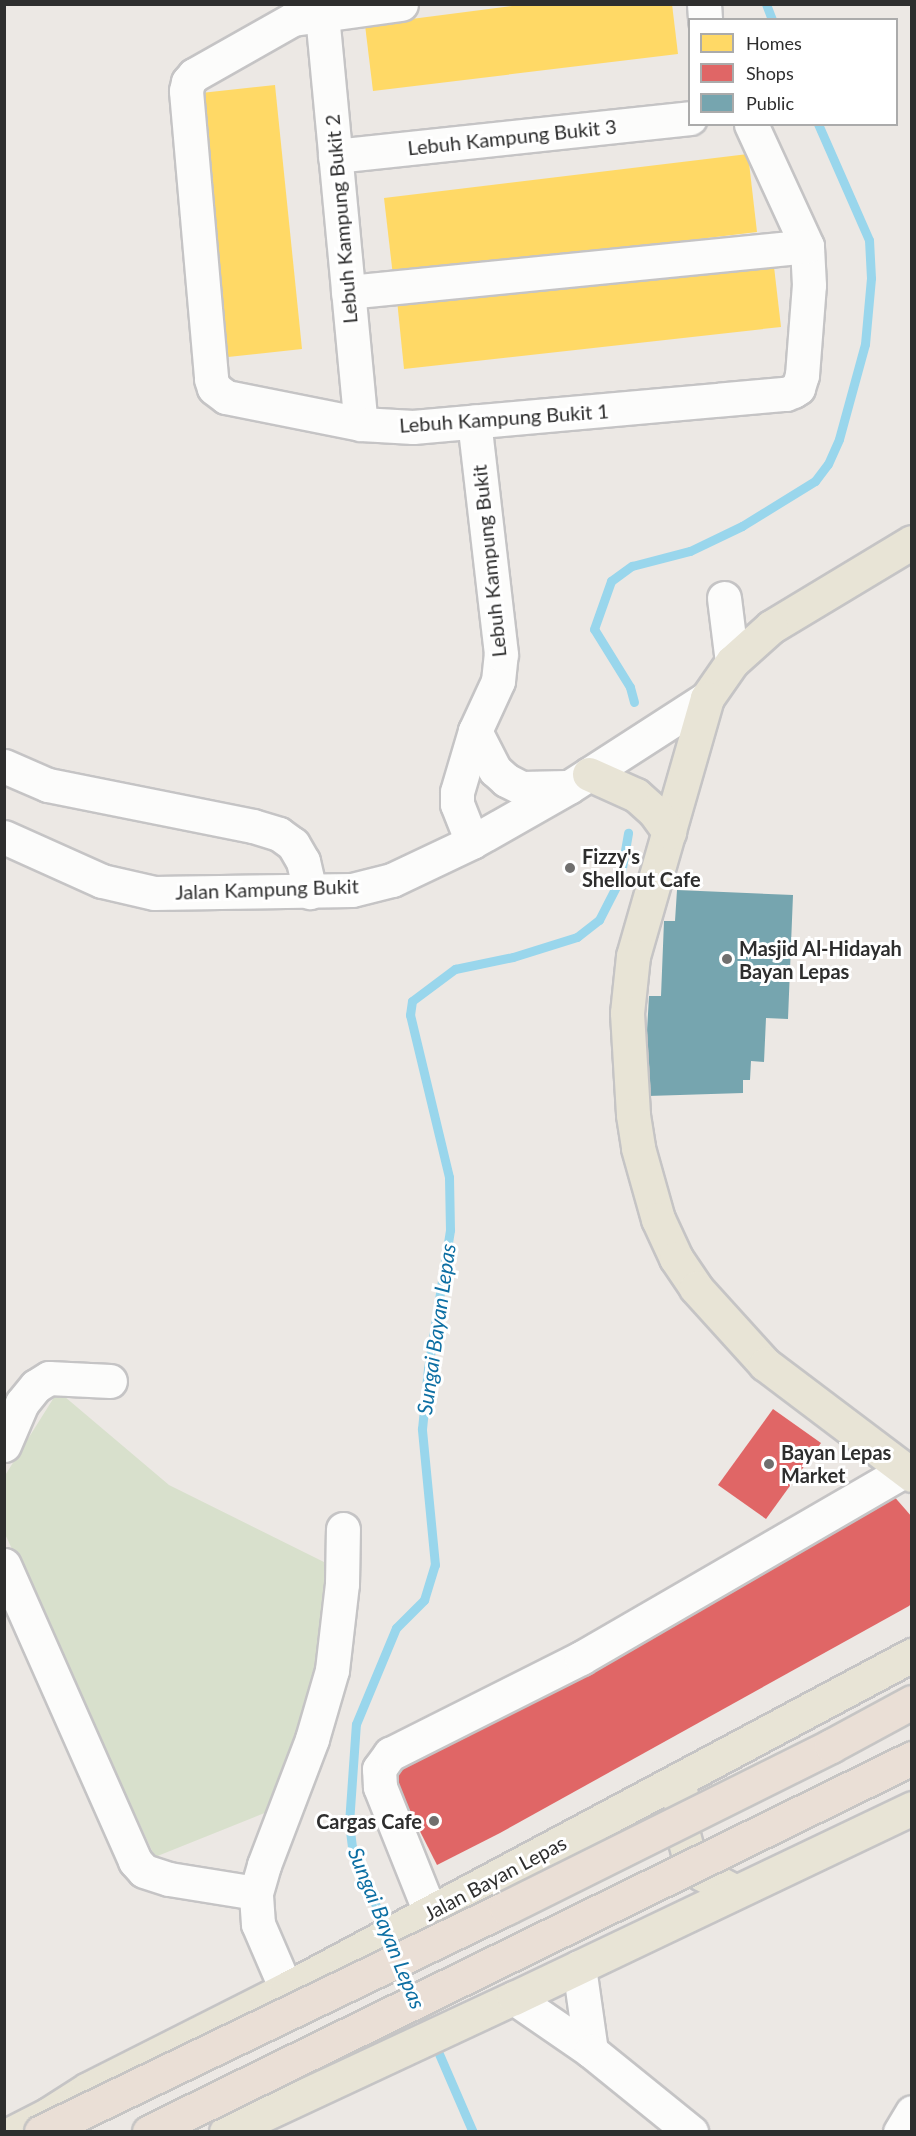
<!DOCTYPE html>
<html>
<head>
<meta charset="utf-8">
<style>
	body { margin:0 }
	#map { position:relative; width:916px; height:2136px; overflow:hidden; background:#ece8e4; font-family:Lato,sans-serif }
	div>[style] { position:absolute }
	.cemetery>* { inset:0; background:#d8e0cc }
	.homes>* { inset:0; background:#ffd966 }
	.shops>* { inset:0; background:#e06666 }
	.public>* { inset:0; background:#76a5af }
	.stream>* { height:9px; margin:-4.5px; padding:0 4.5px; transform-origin:4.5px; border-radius:4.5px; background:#99d6ec }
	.roads { filter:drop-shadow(2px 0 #c5c4c5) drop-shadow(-2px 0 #c5c4c5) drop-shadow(0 2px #c5c4c5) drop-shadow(0 -2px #c5c4c5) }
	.minor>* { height:33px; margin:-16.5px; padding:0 16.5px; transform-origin:16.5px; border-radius:16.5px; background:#fcfcfb }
	.major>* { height:33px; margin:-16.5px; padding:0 16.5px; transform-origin:16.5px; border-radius:16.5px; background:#e8e4d6 }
	.bridges { filter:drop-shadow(2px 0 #c6c5c4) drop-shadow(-2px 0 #c6c5c4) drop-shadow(0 2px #c6c5c4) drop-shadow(0 -2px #c6c5c4) }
	.highway-bridge>* { height:33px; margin:-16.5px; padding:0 16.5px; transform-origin:16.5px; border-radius:16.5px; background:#eadfd6 }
	.dots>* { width:16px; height:16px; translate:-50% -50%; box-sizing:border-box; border:3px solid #fff; border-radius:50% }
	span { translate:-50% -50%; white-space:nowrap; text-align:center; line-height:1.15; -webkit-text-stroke:6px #fff; paint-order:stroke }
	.street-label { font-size:20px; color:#2e2e2e }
	.poi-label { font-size:20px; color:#2e2e2e; font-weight:700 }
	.left { translate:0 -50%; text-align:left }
	.right { translate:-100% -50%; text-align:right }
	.water-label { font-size:21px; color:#0d6fa3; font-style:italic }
	.frame { position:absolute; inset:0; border:6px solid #2e2e2e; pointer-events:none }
	.legend { position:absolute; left:688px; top:18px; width:210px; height:108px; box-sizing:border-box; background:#fff; border:2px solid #ababab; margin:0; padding:8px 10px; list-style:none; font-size:18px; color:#2e2e2e }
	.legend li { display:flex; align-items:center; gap:12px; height:30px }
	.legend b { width:30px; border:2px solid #ababab }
</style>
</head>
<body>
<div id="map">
	<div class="cemetery">
		<div style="clip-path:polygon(58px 1391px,169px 1485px,328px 1564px,330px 1610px,309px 1711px,272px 1810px,155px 1857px,5px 1534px,4px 1477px)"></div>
	</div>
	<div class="homes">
		<div style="clip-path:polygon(528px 4px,672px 4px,678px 54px,373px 91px,365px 25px)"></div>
		<div style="clip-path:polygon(275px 85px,302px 349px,228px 357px,201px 93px)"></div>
		<div style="clip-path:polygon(748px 154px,757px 232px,393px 276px,384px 198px)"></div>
		<div style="clip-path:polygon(773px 258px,781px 327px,404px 369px,397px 300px)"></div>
	</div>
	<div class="shops">
		<div style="clip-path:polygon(773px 1409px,821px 1443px,766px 1519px,718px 1485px)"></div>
		<div style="clip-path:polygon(892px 1494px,912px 1517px,912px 1603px,909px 1606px,500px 1833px,437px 1865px,390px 1772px)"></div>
	</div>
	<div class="public">
		<div style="clip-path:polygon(677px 890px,793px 895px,788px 1019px,766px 1018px,764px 1062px,751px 1061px,750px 1080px,743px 1080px,743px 1093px,648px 1096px,646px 1049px,649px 996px,661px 996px,664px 921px,675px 921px)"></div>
	</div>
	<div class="stream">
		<div style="left:766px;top:4px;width:17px;rotate:69deg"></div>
		<div style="left:634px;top:702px;width:16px;rotate:-105deg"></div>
		<div style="left:630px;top:687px;width:68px;rotate:-121.8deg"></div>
		<div style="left:594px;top:629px;width:51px;rotate:-70.5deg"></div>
		<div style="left:611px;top:581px;width:26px;rotate:-36deg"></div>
		<div style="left:632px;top:566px;width:60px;rotate:-14.5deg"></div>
		<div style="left:690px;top:551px;width:58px;rotate:-25.7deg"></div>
		<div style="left:742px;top:526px;width:86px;rotate:-31.7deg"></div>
		<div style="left:815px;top:481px;width:21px;rotate:-53deg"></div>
		<div style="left:828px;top:464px;width:27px;rotate:-66deg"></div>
		<div style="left:839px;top:439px;width:98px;rotate:-74.7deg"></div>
		<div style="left:865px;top:344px;width:66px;rotate:-84.8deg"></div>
		<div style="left:871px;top:278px;width:38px;rotate:-93deg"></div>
		<div style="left:869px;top:240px;width:127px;rotate:-113.7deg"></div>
		<div style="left:385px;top:1928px;width:87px;rotate:-112.2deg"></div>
		<div style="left:352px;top:1847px;width:24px;rotate:-97deg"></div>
		<div style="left:349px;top:1823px;width:99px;rotate:-86deg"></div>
		<div style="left:356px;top:1724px;width:104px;rotate:-67.4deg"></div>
		<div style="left:396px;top:1628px;width:40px;rotate:-45deg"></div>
		<div style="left:424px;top:1600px;width:37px;rotate:-73deg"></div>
		<div style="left:435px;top:1565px;width:137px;rotate:-95.5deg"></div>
		<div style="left:422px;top:1429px;width:60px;rotate:-84.3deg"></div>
		<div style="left:428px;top:1369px;width:141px;rotate:-81deg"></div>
		<div style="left:450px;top:1230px;width:53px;rotate:-91.1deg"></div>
		<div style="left:449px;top:1177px;width:167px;rotate:-103.5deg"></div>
		<div style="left:410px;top:1015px;width:14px;rotate:-82deg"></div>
		<div style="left:412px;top:1001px;width:54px;rotate:-36.7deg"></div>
		<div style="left:455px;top:969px;width:59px;rotate:-11.7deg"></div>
		<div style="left:513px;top:957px;width:67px;rotate:-17.4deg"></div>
		<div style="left:577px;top:937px;width:28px;rotate:-38deg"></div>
		<div style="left:599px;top:920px;width:46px;rotate:-62.9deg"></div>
		<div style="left:620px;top:879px;width:47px;rotate:-80.1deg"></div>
		<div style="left:401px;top:1966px;width:181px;rotate:66.6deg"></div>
	</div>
	<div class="roads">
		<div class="minor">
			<div style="left:321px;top:4px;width:422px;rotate:84.6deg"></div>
			<div style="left:401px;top:4px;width:109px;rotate:172.1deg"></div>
			<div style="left:293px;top:19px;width:114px;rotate:150.5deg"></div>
			<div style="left:194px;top:75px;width:9px;rotate:131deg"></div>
			<div style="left:188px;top:82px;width:9px;rotate:103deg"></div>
			<div style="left:186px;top:91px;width:289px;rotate:85deg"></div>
			<div style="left:211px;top:379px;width:9px;rotate:72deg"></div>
			<div style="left:214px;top:388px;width:15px;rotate:37deg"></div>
			<div style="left:226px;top:397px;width:138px;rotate:11.3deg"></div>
			<div style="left:361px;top:424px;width:52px;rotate:3.3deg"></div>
			<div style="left:413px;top:427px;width:374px;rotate:-5.1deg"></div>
			<div style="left:786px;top:394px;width:8px;rotate:-23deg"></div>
			<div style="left:793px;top:391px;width:6px;rotate:-31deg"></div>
			<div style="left:798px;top:388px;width:14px;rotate:-73deg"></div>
			<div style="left:802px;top:375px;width:90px;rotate:-85.6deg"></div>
			<div style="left:809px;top:285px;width:39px;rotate:-93deg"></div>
			<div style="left:807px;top:246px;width:134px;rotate:-114.7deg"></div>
			<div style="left:704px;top:4px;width:16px;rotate:86deg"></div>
			<div style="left:335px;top:156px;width:357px;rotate:-6.1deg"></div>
			<div style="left:348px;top:292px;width:461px;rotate:-5.7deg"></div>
			<div style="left:724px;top:598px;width:64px;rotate:82.9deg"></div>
			<div style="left:475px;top:731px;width:44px;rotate:62.9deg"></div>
			<div style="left:495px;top:770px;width:15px;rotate:42deg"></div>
			<div style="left:506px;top:780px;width:18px;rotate:27deg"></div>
			<div style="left:522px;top:788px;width:45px;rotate:-1.3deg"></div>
			<div style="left:4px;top:766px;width:48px;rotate:23.4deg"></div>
			<div style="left:48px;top:785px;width:209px;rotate:11.3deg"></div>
			<div style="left:253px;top:826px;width:27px;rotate:17deg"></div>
			<div style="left:279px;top:834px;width:17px;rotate:36deg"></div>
			<div style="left:293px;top:844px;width:20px;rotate:60deg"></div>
			<div style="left:303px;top:861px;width:32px;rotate:77deg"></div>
			<div style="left:4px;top:837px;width:107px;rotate:24.2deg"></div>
			<div style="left:102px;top:881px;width:53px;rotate:13deg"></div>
			<div style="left:154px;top:893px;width:198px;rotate:-0.9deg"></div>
			<div style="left:352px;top:890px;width:41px;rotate:-14deg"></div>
			<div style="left:392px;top:880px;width:89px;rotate:-25.4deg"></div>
			<div style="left:472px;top:842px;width:112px;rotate:-29.6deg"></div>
			<div style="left:569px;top:787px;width:164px;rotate:-32.8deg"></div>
			<div style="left:472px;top:842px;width:41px;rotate:-111.5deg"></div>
			<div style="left:457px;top:804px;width:12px;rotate:-90deg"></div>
			<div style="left:457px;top:792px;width:64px;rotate:-73.6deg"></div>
			<div style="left:475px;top:731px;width:55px;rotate:-65.3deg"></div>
			<div style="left:498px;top:681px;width:27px;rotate:-84deg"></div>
			<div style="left:501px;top:654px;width:234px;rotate:-96.6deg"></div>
			<div style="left:4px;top:1445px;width:46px;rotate:-66.8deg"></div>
			<div style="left:22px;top:1403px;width:22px;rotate:-51deg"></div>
			<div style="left:36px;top:1386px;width:15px;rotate:-32deg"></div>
			<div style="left:49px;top:1378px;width:61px;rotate:2.8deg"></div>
			<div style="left:4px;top:1565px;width:324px;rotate:66.1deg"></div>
			<div style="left:135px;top:1861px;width:13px;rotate:48deg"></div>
			<div style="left:144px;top:1871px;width:26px;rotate:18deg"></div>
			<div style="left:169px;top:1879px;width:88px;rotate:9.1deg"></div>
			<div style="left:430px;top:1912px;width:135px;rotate:-111.8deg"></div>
			<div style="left:380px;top:1787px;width:18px;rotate:-93deg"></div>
			<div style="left:379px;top:1769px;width:19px;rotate:-54deg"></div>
			<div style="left:390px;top:1754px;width:214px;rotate:-26.7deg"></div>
			<div style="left:581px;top:1658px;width:375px;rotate:-30.1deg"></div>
			<div style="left:579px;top:1967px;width:85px;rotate:81.9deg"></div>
			<div style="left:286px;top:1989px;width:71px;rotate:-113.3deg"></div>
			<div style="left:258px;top:1924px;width:31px;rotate:-94deg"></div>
			<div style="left:256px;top:1893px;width:29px;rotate:-74deg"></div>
			<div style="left:264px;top:1865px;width:135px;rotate:-69.1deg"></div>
			<div style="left:312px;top:1739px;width:72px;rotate:-73.8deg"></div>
			<div style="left:332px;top:1670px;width:87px;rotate:-83.4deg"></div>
			<div style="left:342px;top:1584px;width:55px;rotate:-89deg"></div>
			<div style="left:514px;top:1998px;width:93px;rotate:34.5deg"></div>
			<div style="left:591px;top:2051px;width:129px;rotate:39deg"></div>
			<div style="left:900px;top:2132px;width:23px;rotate:-59deg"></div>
		</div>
		<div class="major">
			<div style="left:912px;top:542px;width:165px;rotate:148.9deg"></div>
			<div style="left:771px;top:627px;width:52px;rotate:138.1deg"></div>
			<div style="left:732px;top:662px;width:44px;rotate:124.8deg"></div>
			<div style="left:707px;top:698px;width:268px;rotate:106deg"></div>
			<div style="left:633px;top:956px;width:57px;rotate:96deg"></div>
			<div style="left:627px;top:1013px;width:102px;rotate:86.6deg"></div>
			<div style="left:633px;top:1115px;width:33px;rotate:81deg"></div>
			<div style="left:638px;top:1148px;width:74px;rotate:74.3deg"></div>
			<div style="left:658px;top:1219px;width:43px;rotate:65.2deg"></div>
			<div style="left:676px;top:1258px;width:36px;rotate:56deg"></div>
			<div style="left:696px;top:1288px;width:103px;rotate:47.8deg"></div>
			<div style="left:765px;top:1364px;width:184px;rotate:37.1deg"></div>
			<div style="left:589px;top:774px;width:51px;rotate:24.1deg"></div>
			<div style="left:636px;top:795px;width:24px;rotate:42deg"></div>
			<div style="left:654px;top:811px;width:26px;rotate:54deg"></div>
			<div style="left:681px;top:1794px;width:29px;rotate:92deg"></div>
			<div style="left:680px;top:1823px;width:35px;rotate:75deg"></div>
			<div style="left:689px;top:1857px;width:21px;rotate:53deg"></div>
			<div style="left:702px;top:1874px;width:38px;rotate:28deg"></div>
			<div style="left:14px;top:2132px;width:39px;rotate:-27deg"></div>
			<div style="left:49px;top:2114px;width:46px;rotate:-32.7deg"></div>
			<div style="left:88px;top:2089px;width:222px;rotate:-26.8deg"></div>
			<div style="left:286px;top:1989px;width:710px;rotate:-28.08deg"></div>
			<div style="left:226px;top:2132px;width:318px;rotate:-25deg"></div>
			<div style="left:514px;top:1998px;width:441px;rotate:-25.5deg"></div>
		</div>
	</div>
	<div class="bridges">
		<div class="highway-bridge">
			<div style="left:41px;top:2132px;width:516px;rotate:-25.72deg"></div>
			<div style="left:506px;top:1908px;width:363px;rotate:-26.5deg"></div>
			<div style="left:831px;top:1746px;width:92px;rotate:-28.5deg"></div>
			<div style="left:149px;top:2132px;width:850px;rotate:-26.11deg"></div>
		</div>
	</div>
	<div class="dots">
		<div style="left:570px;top:868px;background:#706f6e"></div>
		<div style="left:727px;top:959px;background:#706f6e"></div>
		<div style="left:769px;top:1464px;background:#706f6e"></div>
		<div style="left:434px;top:1821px;background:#706f6e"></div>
	</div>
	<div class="street-label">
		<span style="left:512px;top:137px;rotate:-6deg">Lebuh Kampung Bukit 3</span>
		<span style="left:341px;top:219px;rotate:-95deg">Lebuh Kampung Bukit 2</span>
		<span style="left:504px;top:418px;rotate:-4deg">Lebuh Kampung Bukit 1</span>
		<span style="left:489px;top:561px;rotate:-96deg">Lebuh Kampung Bukit</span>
		<span style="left:267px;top:889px;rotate:-2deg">Jalan Kampung Bukit</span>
		<span style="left:495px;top:1878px;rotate:-28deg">Jalan Bayan Lepas</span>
	</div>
	<div class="poi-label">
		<span class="left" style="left:582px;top:868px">Fizzy's<br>Shellout Cafe</span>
		<span class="left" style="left:739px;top:960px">Masjid Al-Hidayah<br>Bayan Lepas</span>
		<span class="left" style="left:781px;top:1464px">Bayan Lepas<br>Market</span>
		<span class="right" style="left:422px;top:1821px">Cargas Cafe</span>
	</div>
	<div class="water-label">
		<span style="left:436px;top:1329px;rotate:-82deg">Sungai Bayan Lepas</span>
		<span style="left:387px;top:1928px;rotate:68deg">Sungai Bayan Lepas</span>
	</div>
	<div class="frame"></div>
	<ul class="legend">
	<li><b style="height:16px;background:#ffd966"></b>Homes</li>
	<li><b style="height:16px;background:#e06666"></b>Shops</li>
	<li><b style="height:16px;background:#76a5af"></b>Public</li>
	</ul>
</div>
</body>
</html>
